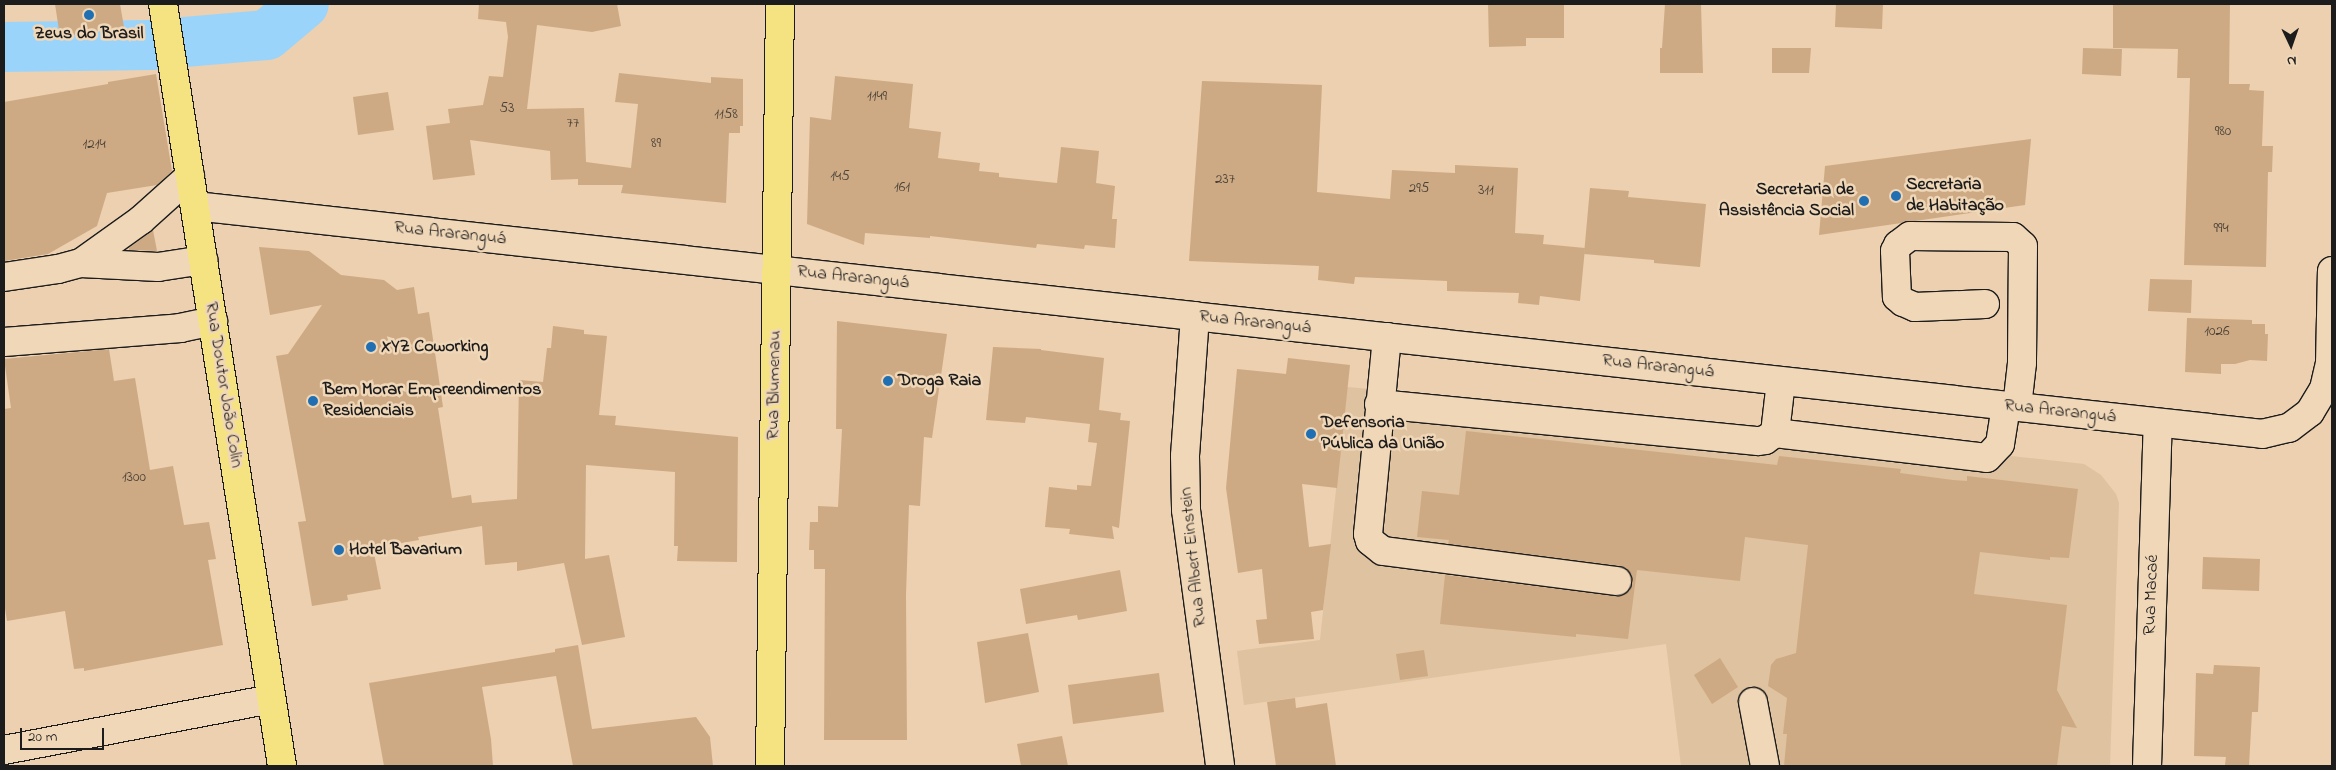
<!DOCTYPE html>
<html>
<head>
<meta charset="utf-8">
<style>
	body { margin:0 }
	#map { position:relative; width:2336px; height:770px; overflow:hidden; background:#ecd0af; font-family:"Indie Flower",sans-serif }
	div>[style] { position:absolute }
	.built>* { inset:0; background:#dfc29f }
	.river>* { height:50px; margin:-25px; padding:0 25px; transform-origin:25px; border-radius:25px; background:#9bd4fb }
	.building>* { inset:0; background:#cdaa84 }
	.roads { filter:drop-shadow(1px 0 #1c1c1c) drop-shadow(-1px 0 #1c1c1c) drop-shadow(0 1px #1c1c1c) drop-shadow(0 -1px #1c1c1c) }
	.minor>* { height:28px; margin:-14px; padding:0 14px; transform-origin:14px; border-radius:14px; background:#f0d7b8 }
	.major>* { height:28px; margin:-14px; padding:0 14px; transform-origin:14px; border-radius:14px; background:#f5e382 }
	.dots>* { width:14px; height:14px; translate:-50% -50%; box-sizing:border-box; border:2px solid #f0d7b8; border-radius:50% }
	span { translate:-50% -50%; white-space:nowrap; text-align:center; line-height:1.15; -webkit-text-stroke:5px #f0d7b8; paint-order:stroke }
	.number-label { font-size:15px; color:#484036 }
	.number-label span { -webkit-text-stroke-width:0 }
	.poi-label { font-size:18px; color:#1c1c1c; font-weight:700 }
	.left { translate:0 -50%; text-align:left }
	.right { translate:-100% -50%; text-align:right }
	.street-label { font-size:18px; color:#1c1c1c }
	.frame { position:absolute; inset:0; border:5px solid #1c1c1c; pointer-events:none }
	.north { position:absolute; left:2266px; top:20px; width:50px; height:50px; -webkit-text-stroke:4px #f0d7b8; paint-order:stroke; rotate:177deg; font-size:14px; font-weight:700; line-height:20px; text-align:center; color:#1c1c1c }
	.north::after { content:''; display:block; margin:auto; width:18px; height:22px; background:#1c1c1c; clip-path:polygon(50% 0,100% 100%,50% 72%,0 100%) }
	.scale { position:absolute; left:20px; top:728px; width:84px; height:22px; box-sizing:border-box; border:2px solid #1c1c1c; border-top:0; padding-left:6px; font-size:15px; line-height:18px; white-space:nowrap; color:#1c1c1c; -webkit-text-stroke:4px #f0d7b8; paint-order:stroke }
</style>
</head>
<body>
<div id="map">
	<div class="built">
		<div style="clip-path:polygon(1347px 387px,1474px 398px,2084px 464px,2101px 475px,2116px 494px,2119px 503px,2110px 766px,1681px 766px,1666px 644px,1244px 705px,1237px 651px,1320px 640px)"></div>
	</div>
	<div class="river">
		<div style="left:4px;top:47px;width:146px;rotate:-0.8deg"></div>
		<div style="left:150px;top:45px;width:117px;rotate:-4.9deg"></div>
		<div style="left:267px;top:35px;width:48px;rotate:-40deg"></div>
	</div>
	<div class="building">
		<div style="clip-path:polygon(55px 4px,120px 4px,124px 27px,60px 37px)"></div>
		<div style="clip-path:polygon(479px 4px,617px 4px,621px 26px,592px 32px,537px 25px,527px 109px,584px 108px,586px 162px,631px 168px,638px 104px,615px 102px,619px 73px,711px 83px,711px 77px,743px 79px,743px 126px,740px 126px,740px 133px,729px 133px,726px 203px,621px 193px,623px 185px,578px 185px,578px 179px,551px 180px,550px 151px,470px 140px,475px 175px,433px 180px,426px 126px,450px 123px,448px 109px,483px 105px,489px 76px,503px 77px,508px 37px,506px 22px,478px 19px)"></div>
		<div style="clip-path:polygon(1488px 4px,1564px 5px,1564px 38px,1526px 38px,1526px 46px,1489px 47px)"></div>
		<div style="clip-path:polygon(1665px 4px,1701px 4px,1703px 73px,1660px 73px,1660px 48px,1662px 48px)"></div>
		<div style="clip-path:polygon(1836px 4px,1883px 4px,1882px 29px,1835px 27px)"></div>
		<div style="clip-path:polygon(2113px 4px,2230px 4px,2229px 84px,2250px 84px,2249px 90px,2264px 91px,2262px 146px,2273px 146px,2272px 172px,2268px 172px,2266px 267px,2184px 265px,2190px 78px,2177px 78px,2178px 49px,2113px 48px)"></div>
		<div style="clip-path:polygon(1772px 48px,1811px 48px,1809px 73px,1772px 73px)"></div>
		<div style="clip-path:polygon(2083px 48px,2122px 49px,2121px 76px,2082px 74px)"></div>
		<div style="clip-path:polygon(156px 74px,172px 171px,157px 185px,107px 193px,97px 226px,48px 254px,4px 261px,4px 102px,108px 84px,108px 82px)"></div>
		<div style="clip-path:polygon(835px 76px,913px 84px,909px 128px,941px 132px,938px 158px,980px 163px,979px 171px,999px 173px,999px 177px,1057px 183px,1061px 147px,1099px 151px,1096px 183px,1115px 186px,1112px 219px,1117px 219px,1115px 248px,1085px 245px,1084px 249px,1037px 244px,1036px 248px,930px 236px,930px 238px,865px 233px,864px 245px,807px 224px,810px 117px,831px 120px)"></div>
		<div style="clip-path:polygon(1202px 81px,1322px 85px,1317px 192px,1390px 199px,1392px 170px,1455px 173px,1455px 165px,1518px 168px,1515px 233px,1544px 235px,1543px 244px,1585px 248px,1580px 301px,1540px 296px,1539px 305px,1518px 303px,1519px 293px,1447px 291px,1447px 281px,1355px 277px,1354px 284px,1318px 280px,1319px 266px,1189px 261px)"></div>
		<div style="clip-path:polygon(388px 92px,394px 130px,358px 135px,353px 97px)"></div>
		<div style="clip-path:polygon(2031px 139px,2025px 205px,1819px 235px,1825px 166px)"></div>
		<div style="clip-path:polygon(1590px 188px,1629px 191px,1628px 197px,1706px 204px,1700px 267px,1654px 263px,1654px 260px,1584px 254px)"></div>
		<div style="clip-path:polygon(153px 230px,157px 251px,129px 250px,129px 248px)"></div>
		<div style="clip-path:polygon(259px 247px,309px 251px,341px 275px,384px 280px,397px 290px,414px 287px,418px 314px,429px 312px,443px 407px,438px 408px,452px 498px,471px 495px,472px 503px,517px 499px,519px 380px,543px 382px,547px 348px,551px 348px,553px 326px,584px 330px,584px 334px,607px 336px,599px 415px,616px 416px,615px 425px,738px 437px,737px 562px,677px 561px,678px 546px,674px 546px,675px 472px,586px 465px,585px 559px,609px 555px,625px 637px,582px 645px,564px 563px,517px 571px,517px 562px,485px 565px,482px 526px,418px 537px,419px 540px,373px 548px,381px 589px,347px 595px,348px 600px,312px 606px,298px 522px,306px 521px,276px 356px,288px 354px,322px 305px,270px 315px)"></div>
		<div style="clip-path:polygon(2150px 279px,2192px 280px,2191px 313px,2148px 311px)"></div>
		<div style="clip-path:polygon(2187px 318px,2252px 320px,2252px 324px,2265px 324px,2265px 334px,2268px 334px,2267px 361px,2250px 360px,2235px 364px,2221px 364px,2221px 374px,2185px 372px)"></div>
		<div style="clip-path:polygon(837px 321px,947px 334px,932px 438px,924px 437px,920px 506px,909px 505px,906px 595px,907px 740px,824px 740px,825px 569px,814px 569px,814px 550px,809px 550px,810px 522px,818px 522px,818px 506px,838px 507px,842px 429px,836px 429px)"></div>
		<div style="clip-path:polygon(993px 347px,1041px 349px,1041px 350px,1104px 358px,1099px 410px,1121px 413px,1120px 420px,1130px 421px,1119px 528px,1112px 526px,1114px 539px,1069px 534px,1070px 529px,1045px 527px,1049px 487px,1077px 490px,1077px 485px,1091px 486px,1097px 443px,1088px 442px,1090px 424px,1026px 417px,1025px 423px,986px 420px)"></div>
		<div style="clip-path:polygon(109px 349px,114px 381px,135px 378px,150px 470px,173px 466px,184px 525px,209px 522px,216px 559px,208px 560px,223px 645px,84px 671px,84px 668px,74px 669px,65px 611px,7px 621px,4px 602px,4px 409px,11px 408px,4px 359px)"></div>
		<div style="clip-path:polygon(1288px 358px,1350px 365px,1337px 488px,1302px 484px,1309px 547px,1331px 544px,1323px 610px,1311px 612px,1314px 639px,1259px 644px,1256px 620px,1267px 619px,1262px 569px,1238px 573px,1226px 488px,1237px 369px,1286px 374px)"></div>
		<div style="clip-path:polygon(1466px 431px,1777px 465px,1779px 456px,1901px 469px,1900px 473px,1953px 480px,1967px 481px,1967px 476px,2078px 489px,2069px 558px,2050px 557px,2050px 560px,1980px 552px,1974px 594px,2067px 605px,2057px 690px,2077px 728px,2062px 726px,2057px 766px,1784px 766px,1787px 734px,1783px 734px,1787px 698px,1768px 686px,1771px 665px,1776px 659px,1796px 653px,1808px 545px,1745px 537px,1740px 581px,1637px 570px,1628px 639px,1576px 634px,1576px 637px,1440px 624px,1445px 575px,1615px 596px,1623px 595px,1630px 590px,1632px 583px,1631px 575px,1626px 568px,1619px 566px,1448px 544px,1449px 540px,1417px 537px,1422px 491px,1459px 495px)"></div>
		<div style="clip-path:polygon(2203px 557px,2260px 559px,2259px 591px,2202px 589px)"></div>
		<div style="clip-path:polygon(1120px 570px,1127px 611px,1078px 620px,1077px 615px,1026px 624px,1020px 589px)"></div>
		<div style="clip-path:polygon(1028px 633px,1039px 692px,985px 703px,977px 642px)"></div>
		<div style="clip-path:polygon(578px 645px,592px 729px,696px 717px,710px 737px,713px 766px,573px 766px,556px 676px,482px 687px,491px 739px,493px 766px,384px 766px,369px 683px,555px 652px,555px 649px)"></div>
		<div style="clip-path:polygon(1424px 650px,1428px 676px,1400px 680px,1396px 654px)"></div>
		<div style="clip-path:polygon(1720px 658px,1738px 687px,1712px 704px,1694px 675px)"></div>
		<div style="clip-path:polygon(2214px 665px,2260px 667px,2258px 712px,2252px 712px,2249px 766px,2225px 765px,2226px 757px,2194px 756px,2196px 673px,2213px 674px)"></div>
		<div style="clip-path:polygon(1159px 673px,1164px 712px,1073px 724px,1068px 685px)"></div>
		<div style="clip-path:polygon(1295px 698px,1296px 708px,1327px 703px,1336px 766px,1276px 766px,1267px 702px)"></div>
		<div style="clip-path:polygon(1062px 736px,1068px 766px,1021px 766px,1017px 744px)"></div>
	</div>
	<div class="roads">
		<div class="minor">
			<div style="left:195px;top:206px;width:2080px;rotate:6.29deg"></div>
			<div style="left:2262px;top:434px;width:28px;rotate:-13deg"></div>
			<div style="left:2289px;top:428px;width:26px;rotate:-37deg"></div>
			<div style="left:2310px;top:412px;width:27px;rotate:-59deg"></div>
			<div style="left:2324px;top:389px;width:26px;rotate:-77deg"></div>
			<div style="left:2330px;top:364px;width:93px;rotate:-88.8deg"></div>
			<div style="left:81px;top:263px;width:74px;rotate:-35.6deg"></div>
			<div style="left:141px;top:220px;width:66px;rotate:-41.9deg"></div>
			<div style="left:4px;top:277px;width:55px;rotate:-8.4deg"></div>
			<div style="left:58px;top:269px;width:24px;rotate:-15deg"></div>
			<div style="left:81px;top:263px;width:77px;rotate:3deg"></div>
			<div style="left:158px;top:267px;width:46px;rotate:-8.8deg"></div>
			<div style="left:1985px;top:304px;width:70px;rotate:177.5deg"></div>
			<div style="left:1915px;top:307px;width:13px;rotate:-157deg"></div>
			<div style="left:1903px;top:302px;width:8px;rotate:-140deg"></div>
			<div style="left:1897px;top:297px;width:46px;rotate:-92.5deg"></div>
			<div style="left:1895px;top:251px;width:7px;rotate:-63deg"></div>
			<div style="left:1898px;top:245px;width:15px;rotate:-37deg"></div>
			<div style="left:1910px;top:236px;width:103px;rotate:0.6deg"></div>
			<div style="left:2013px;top:237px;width:13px;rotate:42deg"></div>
			<div style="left:2023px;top:246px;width:117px;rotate:90.5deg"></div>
			<div style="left:2022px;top:363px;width:44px;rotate:96.5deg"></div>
			<div style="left:1195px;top:316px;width:140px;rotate:94.1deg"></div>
			<div style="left:1185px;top:456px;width:54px;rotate:88.9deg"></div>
			<div style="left:1186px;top:510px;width:258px;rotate:82.4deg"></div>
			<div style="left:1387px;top:337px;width:198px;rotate:95.5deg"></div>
			<div style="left:1368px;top:534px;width:7px;rotate:74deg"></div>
			<div style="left:1370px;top:541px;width:16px;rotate:38deg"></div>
			<div style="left:1383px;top:551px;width:236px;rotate:7.3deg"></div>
			<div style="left:4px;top:342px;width:177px;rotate:-4.5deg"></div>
			<div style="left:180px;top:328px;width:34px;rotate:-12deg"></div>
			<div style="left:1379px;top:404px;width:381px;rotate:5.6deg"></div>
			<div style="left:1758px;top:441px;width:7px;rotate:-8deg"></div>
			<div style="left:1765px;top:440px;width:12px;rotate:-35deg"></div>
			<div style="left:1775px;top:433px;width:213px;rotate:6.7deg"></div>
			<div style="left:1987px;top:458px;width:19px;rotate:-47deg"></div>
			<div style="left:2000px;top:444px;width:38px;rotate:-81deg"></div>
			<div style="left:1775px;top:433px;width:52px;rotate:-83.4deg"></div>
			<div style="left:1753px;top:702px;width:65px;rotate:79.4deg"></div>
			<div style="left:4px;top:750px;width:272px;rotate:-10.8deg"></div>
			<div style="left:2147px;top:766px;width:343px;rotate:-88.2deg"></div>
		</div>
		<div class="major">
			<div style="left:163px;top:4px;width:771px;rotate:81.12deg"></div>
			<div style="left:770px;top:766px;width:762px;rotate:-89.25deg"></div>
		</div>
	</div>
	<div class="dots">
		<div style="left:89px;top:15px;background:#1f6fb2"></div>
		<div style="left:1896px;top:196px;background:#1f6fb2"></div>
		<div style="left:1864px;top:201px;background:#1f6fb2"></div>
		<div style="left:371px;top:347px;background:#1f6fb2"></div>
		<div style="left:888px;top:381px;background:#1f6fb2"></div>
		<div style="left:313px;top:401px;background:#1f6fb2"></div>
		<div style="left:1311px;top:434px;background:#1f6fb2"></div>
		<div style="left:339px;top:550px;background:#1f6fb2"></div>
	</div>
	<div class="number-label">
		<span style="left:877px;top:97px">1149</span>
		<span style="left:507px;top:109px">53</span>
		<span style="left:726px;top:115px">1158</span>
		<span style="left:573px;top:124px">77</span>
		<span style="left:2223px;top:132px">980</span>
		<span style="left:656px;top:144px">89</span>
		<span style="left:94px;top:145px">1214</span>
		<span style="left:840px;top:177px">145</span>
		<span style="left:1225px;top:180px">237</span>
		<span style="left:902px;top:188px">161</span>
		<span style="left:1419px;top:189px">295</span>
		<span style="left:1486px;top:191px">311</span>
		<span style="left:2221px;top:229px">994</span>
		<span style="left:2217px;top:332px">1026</span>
		<span style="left:134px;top:478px">1300</span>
	</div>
	<div class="poi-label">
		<span style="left:89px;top:34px">Zeus do Brasil</span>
		<span class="left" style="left:1906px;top:196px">Secretaria<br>de Habitação</span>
		<span class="right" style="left:1854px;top:201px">Secretaria de<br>Assistência Social</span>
		<span class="left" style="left:381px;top:347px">XYZ Coworking</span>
		<span class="left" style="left:898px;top:381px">Droga Raia</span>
		<span class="left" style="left:323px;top:401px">Bem Morar Empreendimentos<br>Residenciais</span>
		<span class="left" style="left:1321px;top:434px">Defensoria<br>Pública da União</span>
		<span class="left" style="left:349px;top:550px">Hotel Bavarium</span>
	</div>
	<div class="street-label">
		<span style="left:450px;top:234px;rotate:6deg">Rua Araranguá</span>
		<span style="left:853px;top:278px;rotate:6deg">Rua Araranguá</span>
		<span style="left:1255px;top:323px;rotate:6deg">Rua Araranguá</span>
		<span style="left:1658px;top:367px;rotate:6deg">Rua Araranguá</span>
		<span style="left:223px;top:385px;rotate:81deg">Rua Doutor João Colin</span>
		<span style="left:775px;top:385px;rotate:-89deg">Rua Blumenau</span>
		<span style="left:2060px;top:412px;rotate:6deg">Rua Araranguá</span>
		<span style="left:1194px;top:557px;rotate:-96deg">Rua Albert Einstein</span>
		<span style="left:2152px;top:595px;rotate:-88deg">Rua Macaé</span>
	</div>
	<div class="frame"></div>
	<div class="north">N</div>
	<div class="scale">20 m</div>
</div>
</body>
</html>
